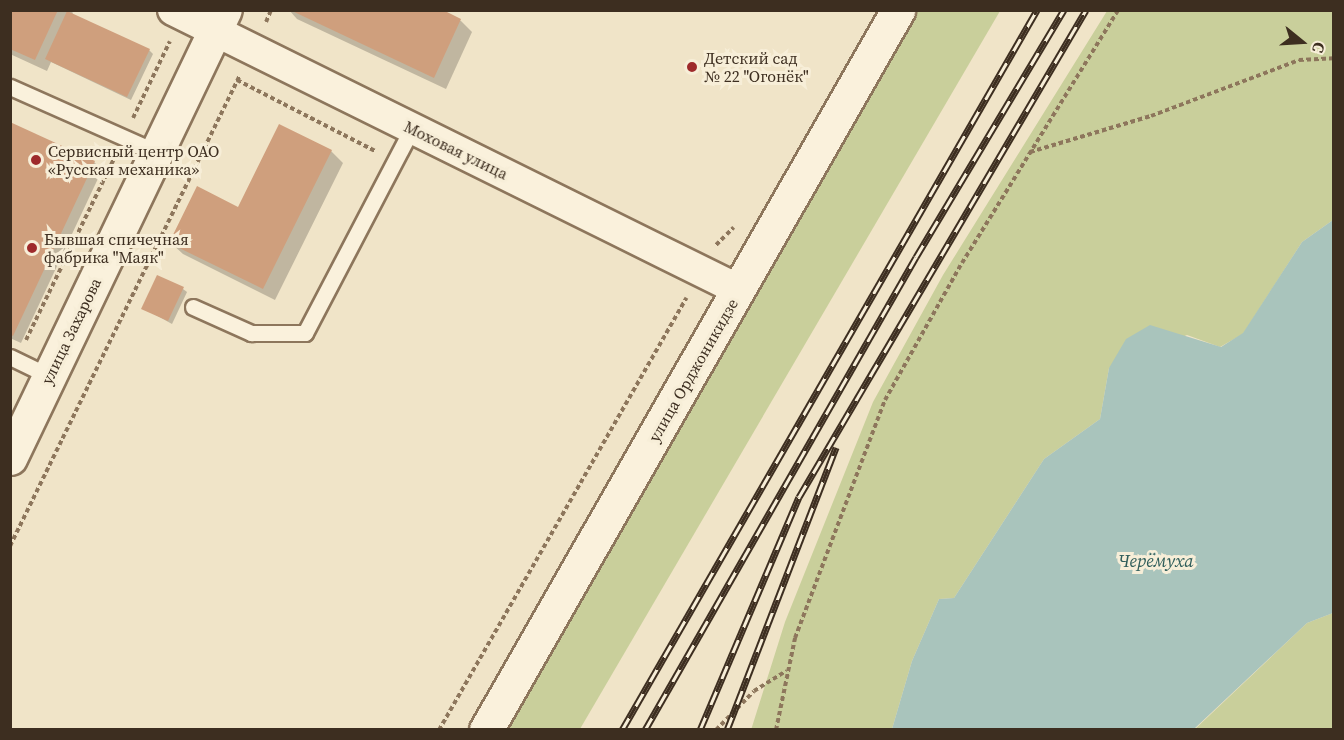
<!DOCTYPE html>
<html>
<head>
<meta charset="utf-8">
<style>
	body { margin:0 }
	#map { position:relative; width:1344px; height:740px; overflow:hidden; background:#f0e4c8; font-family:"Source Serif 4",serif }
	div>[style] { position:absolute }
	.green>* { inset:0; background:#c9cf9b }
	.water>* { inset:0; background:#a9c4bc }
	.shadow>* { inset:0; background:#0003 }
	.building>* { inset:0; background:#cf9f7d }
	.path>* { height:4px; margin-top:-2px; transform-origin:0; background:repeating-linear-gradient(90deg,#8d765c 0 4.5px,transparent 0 7.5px) }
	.roads { filter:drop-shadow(2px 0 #8d765c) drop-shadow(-2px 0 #8d765c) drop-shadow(0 2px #8d765c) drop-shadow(0 -2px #8d765c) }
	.lane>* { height:15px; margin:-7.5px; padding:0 7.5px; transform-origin:7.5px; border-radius:7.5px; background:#faf1dc }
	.street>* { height:30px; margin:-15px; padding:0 15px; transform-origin:15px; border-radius:15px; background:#faf1dc }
	.secondary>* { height:33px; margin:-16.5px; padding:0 16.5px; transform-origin:16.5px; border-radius:16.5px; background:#faf1dc }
	.rail>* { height:7px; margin-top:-3.5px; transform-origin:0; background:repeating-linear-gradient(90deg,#f7eed8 0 14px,#3d2e20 0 28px); box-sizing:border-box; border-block:2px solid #3d2e20 }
	.dots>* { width:16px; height:16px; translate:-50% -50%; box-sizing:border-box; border:3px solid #f7eed8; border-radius:50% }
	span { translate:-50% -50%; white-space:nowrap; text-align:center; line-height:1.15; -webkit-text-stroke:6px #f7eed8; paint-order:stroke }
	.poi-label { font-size:16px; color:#3d2e20 }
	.left { translate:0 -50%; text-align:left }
	.street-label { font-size:16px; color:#3d2e20 }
	.water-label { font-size:18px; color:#2f5d5a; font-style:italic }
	.frame { position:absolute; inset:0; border:12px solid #3d2e20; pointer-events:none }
	.north { position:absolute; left:1272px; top:12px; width:60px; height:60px; -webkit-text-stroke:4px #f7eed8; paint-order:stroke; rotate:108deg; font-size:16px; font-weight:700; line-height:24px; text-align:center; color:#3d2e20 }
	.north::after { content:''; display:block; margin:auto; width:21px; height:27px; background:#3d2e20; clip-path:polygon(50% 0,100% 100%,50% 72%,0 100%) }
</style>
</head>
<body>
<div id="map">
	<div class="green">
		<div style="clip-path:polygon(915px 11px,1000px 11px,580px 729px,504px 730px)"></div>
		<div style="clip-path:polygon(1107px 11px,1333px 11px,1333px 220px,1302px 242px,1243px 334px,1220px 347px,1187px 335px,1109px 368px,1100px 419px,1044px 459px,954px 598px,939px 599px,912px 661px,892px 729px,751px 730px,785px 622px,873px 402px,943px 275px)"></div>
		<div style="clip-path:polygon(1333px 613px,1333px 729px,1194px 730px,1307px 623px)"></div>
	</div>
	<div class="water">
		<div style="clip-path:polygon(1333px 220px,1333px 613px,1307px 623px,1194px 729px,892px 729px,912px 661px,939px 599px,954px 598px,1044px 459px,1100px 419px,1109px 368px,1126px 339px,1150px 325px,1221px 347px,1243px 333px,1302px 242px)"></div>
	</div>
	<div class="shadow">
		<div style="clip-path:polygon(10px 10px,72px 10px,73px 15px,149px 50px,153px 54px,131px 100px,51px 62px,47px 71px,10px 54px)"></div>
		<div style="clip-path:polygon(289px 10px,437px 10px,461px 21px,472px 32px,446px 89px,297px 19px)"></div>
		<div style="clip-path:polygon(10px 123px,94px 162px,102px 170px,21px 343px,10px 338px)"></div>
		<div style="clip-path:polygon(331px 151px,343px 163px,275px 300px,183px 254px,171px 243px,239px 209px)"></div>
		<div style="clip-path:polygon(183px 289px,187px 292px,172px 324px,143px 308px)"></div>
	</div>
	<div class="building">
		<div style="clip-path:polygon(10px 10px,58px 10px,35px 60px,10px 49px)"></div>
		<div style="clip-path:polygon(290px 10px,443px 10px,461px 19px,434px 78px)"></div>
		<div style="clip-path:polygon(67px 11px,150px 49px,127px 97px,45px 59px)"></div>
		<div style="clip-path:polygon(10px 122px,95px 161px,13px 336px,10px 334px)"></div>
		<div style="clip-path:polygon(279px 124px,332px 150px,263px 289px,169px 243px,197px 186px,238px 207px)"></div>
		<div style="clip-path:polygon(157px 275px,184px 287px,168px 321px,141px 309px)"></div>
	</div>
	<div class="path">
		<div style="left:266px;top:22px;width:13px;rotate:-67deg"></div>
		<div style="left:237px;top:80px;width:155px;rotate:27.2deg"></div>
		<div style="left:133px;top:118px;width:85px;rotate:-64.3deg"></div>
		<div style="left:1030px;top:152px;width:126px;rotate:-16.6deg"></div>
		<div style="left:1151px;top:116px;width:158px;rotate:-20.7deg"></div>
		<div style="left:1299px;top:60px;width:35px;rotate:-3deg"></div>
		<div style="left:716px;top:245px;width:25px;rotate:-45deg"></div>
		<div style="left:26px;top:340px;width:203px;rotate:-64.1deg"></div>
		<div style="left:10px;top:546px;width:524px;rotate:-63.97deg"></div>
		<div style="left:439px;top:730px;width:498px;rotate:-60.2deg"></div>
		<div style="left:716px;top:730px;width:54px;rotate:-45.7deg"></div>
		<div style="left:754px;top:691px;width:38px;rotate:-32deg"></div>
		<div style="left:776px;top:730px;width:94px;rotate:-78.3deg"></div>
		<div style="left:795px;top:638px;width:254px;rotate:-69.3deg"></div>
		<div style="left:885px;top:400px;width:157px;rotate:-60.7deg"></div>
		<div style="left:962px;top:263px;width:297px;rotate:-58.3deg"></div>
	</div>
	<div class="roads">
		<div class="lane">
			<div style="left:10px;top:87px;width:161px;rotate:23.9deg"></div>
			<div style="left:193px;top:307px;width:64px;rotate:24.1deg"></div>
			<div style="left:251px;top:333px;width:54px"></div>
			<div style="left:305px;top:333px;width:231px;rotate:-62.4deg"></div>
			<div style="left:10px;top:357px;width:43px;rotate:26deg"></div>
		</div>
		<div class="street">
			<div style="left:173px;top:10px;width:631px;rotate:26.32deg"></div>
		</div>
		<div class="secondary">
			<div style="left:10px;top:458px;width:497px;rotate:-64.4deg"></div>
			<div style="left:486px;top:730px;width:830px;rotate:-60.22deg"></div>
		</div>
	</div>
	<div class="rail">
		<div style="left:622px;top:730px;width:831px;rotate:-60.04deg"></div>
		<div style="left:645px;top:730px;width:545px;rotate:-60.19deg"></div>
		<div style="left:916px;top:257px;width:288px;rotate:-59.1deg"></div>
		<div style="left:700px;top:730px;width:253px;rotate:-67deg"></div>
		<div style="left:799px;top:497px;width:565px;rotate:-59.49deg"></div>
		<div style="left:727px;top:730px;width:303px;rotate:-68.9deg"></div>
	</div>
	<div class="dots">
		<div style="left:692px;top:67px;background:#9e2a2b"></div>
		<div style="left:36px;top:160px;background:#9e2a2b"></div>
		<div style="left:32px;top:248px;background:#9e2a2b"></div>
	</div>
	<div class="poi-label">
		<span class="left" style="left:704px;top:67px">Детский сад<br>№ 22 "Огонёк"</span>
		<span class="left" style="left:48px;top:160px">Сервисный центр ОАО<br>«Русская механика»</span>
		<span class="left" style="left:44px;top:248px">Бывшая спичечная<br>фабрика "Маяк"</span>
	</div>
	<div class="street-label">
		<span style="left:456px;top:150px;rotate:26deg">Моховая улица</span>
		<span style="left:71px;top:331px;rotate:-64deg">улица Захарова</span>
		<span style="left:693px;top:370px;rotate:-60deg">улица Орджоникидзе</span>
	</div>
	<div class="water-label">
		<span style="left:1156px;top:561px">Черёмуха</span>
	</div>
	<div class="frame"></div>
	<div class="north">С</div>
</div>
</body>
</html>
